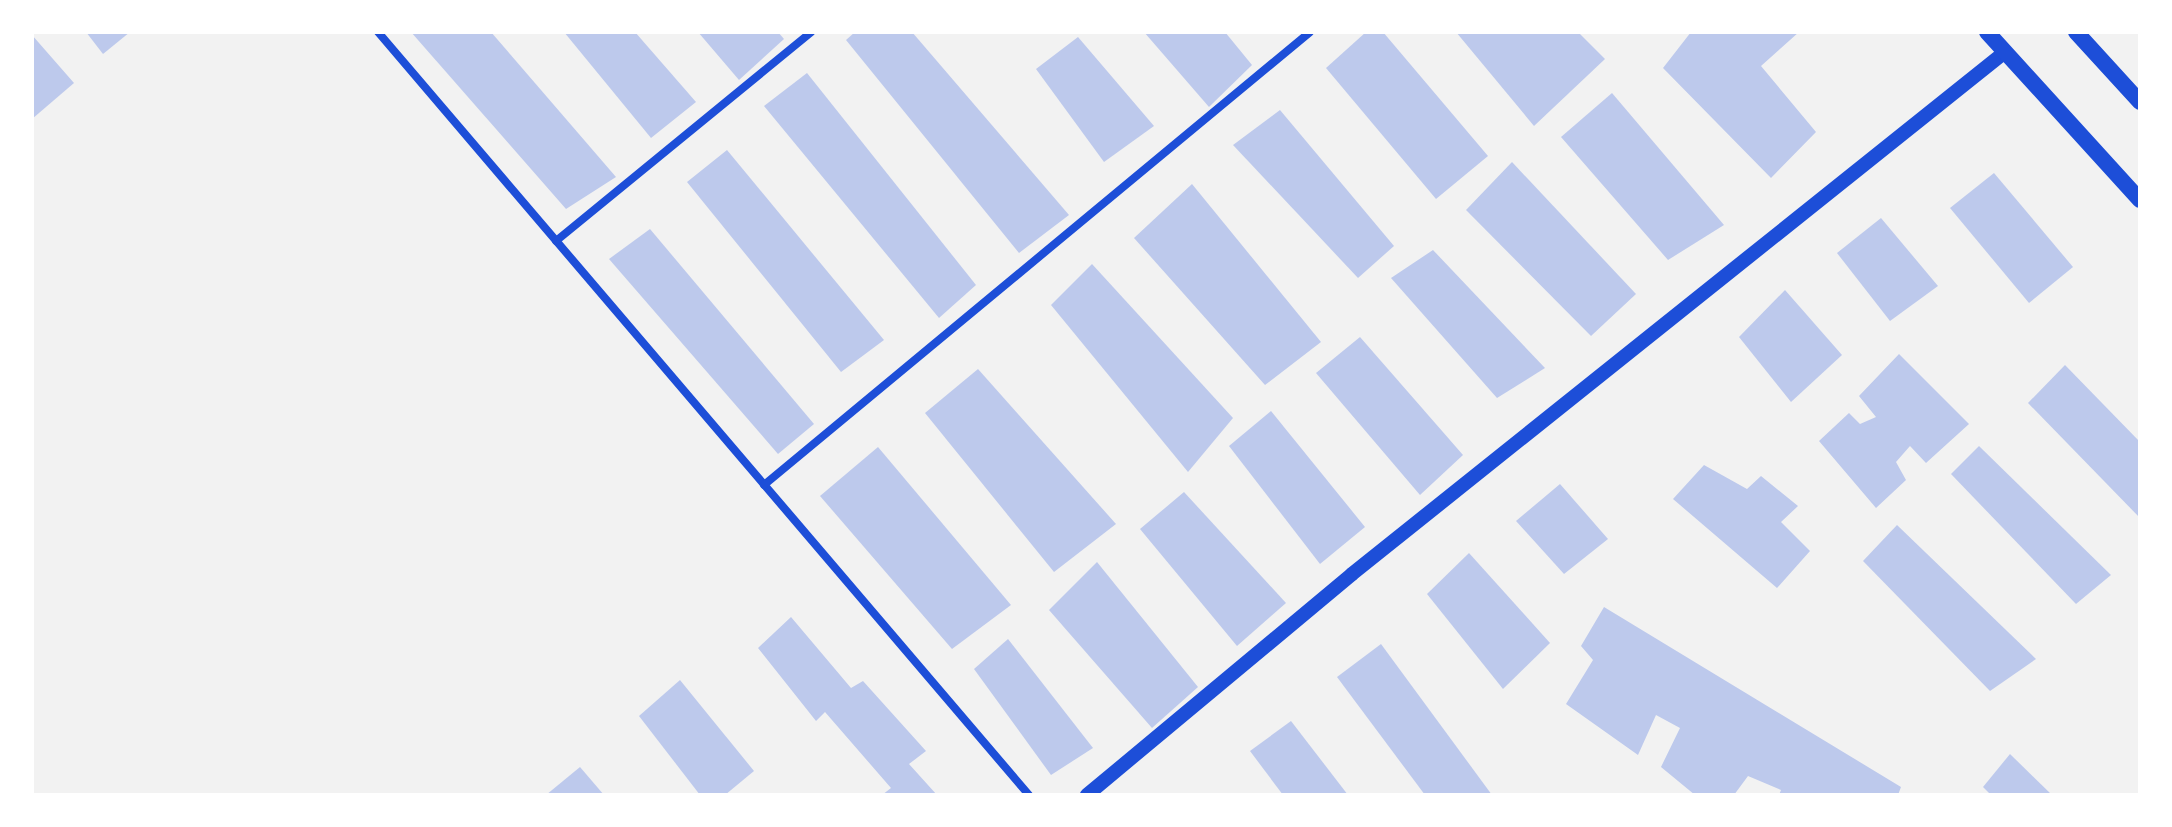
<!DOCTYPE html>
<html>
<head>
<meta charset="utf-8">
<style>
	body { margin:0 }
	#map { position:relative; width:2172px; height:827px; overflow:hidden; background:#f2f2f2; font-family:Raleway,sans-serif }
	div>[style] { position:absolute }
	.building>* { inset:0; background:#bdc9ec }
	.minor>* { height:8px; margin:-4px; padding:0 4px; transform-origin:4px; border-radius:4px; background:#1d4ed8 }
	.tertiary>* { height:14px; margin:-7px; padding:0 7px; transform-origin:7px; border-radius:7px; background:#1d4ed8 }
	.secondary>* { height:16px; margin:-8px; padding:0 8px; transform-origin:8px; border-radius:8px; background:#1d4ed8 }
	span { translate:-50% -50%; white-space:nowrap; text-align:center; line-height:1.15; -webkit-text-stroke:8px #fff; paint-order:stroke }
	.frame { position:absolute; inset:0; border:34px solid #fff; pointer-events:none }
</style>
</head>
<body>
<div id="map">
	<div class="building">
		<div style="clip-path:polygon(86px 32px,130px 32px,103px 54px)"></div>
		<div style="clip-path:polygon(411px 32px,491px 32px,616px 177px,566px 209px)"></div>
		<div style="clip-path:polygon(564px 32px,635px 32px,696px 102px,651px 138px)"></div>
		<div style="clip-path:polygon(698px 32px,778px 32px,784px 39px,739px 80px)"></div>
		<div style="clip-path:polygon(855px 32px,912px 32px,1069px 215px,1019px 253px,846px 40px)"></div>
		<div style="clip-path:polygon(1144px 32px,1225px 32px,1252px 65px,1209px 107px)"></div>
		<div style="clip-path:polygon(1366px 32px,1383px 32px,1488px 156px,1436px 199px,1326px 68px)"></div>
		<div style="clip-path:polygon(1456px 32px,1578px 32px,1605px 59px,1534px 126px)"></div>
		<div style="clip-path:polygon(1691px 32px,1799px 32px,1761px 66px,1816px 132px,1771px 178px,1663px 68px)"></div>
		<div style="clip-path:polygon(32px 35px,74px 83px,32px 119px)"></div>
		<div style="clip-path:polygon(1078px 37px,1154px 126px,1104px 162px,1036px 69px)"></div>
		<div style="clip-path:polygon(807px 73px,976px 285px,939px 318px,764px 106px)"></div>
		<div style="clip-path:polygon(1612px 93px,1724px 225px,1668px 260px,1561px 137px)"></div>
		<div style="clip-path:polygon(1280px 110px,1394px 246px,1358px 278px,1233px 145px)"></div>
		<div style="clip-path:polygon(727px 150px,884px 340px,841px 372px,687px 182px)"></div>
		<div style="clip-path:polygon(1512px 162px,1636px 294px,1591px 336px,1466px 210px)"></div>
		<div style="clip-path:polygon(1994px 173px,2073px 267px,2029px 303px,1950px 208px)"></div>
		<div style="clip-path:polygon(1192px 184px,1321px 342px,1265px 385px,1134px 238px)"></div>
		<div style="clip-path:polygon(1881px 218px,1938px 286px,1890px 321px,1837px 253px)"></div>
		<div style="clip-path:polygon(650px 229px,814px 424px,778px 454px,609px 259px)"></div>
		<div style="clip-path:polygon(1433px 250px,1545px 368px,1497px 398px,1391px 278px)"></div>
		<div style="clip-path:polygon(1092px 264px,1233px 418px,1188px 472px,1051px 305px)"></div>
		<div style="clip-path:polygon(1785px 290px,1842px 355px,1791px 402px,1739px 337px)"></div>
		<div style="clip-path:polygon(1360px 337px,1463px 455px,1420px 495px,1316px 373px)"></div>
		<div style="clip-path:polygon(1899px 354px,1969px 424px,1926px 463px,1910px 446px,1896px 462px,1906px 480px,1876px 508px,1819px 441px,1849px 413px,1860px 424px,1876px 417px,1859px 396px)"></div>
		<div style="clip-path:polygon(2065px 365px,2140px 442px,2140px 518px,2028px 403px)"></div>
		<div style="clip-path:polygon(978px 369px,1116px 524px,1054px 572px,925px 413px)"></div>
		<div style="clip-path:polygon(1271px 411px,1365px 527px,1320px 564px,1229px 446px)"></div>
		<div style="clip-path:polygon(1979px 446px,2111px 575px,2076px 604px,1951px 474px)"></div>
		<div style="clip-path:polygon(878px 447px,1011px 605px,952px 649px,820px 496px)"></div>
		<div style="clip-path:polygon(1704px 465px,1747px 489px,1761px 476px,1798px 506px,1781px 522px,1810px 551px,1777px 588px,1673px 499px)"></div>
		<div style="clip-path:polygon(1560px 484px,1608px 539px,1564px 574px,1516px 521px)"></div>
		<div style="clip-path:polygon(1184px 492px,1286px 603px,1237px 646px,1140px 529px)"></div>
		<div style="clip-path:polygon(1897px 525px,2036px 659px,1990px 691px,1863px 561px)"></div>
		<div style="clip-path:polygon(1469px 553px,1550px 643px,1503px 689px,1427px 594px)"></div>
		<div style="clip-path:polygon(1097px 562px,1198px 687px,1152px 728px,1049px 610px)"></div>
		<div style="clip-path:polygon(1604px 607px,1901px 787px,1898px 795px,1779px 795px,1781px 790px,1748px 776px,1734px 795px,1695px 795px,1661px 767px,1680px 728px,1656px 715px,1638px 755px,1566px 704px,1593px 660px,1581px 646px)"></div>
		<div style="clip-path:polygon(791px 617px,851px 688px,863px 681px,926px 751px,909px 764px,937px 795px,882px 795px,891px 788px,825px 712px,816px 721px,758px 648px)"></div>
		<div style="clip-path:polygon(1008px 639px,1093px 748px,1051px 775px,974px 669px)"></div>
		<div style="clip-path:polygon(1381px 644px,1492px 795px,1425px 795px,1337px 677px)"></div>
		<div style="clip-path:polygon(680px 680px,754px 771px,725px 795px,700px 795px,639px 716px)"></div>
		<div style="clip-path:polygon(1291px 721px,1348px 795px,1283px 795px,1250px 751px)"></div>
		<div style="clip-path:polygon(2010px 754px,2052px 795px,1991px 795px,1983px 787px)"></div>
		<div style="clip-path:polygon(580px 767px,604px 795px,546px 795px)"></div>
	</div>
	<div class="minor">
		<div style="left:378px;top:32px;width:1003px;rotate:49.53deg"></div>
		<div style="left:556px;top:241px;width:330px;rotate:-39.3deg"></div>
		<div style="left:764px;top:485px;width:709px;rotate:-39.68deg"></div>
	</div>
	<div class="tertiary">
		<div style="left:1087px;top:795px;width:345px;rotate:-39.8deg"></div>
		<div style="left:1352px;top:574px;width:836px;rotate:-38.64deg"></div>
	</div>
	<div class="secondary">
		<div style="left:1987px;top:32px;width:227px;rotate:47.7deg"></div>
		<div style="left:2076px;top:32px;width:95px;rotate:47.6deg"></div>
	</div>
	<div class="frame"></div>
</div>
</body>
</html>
